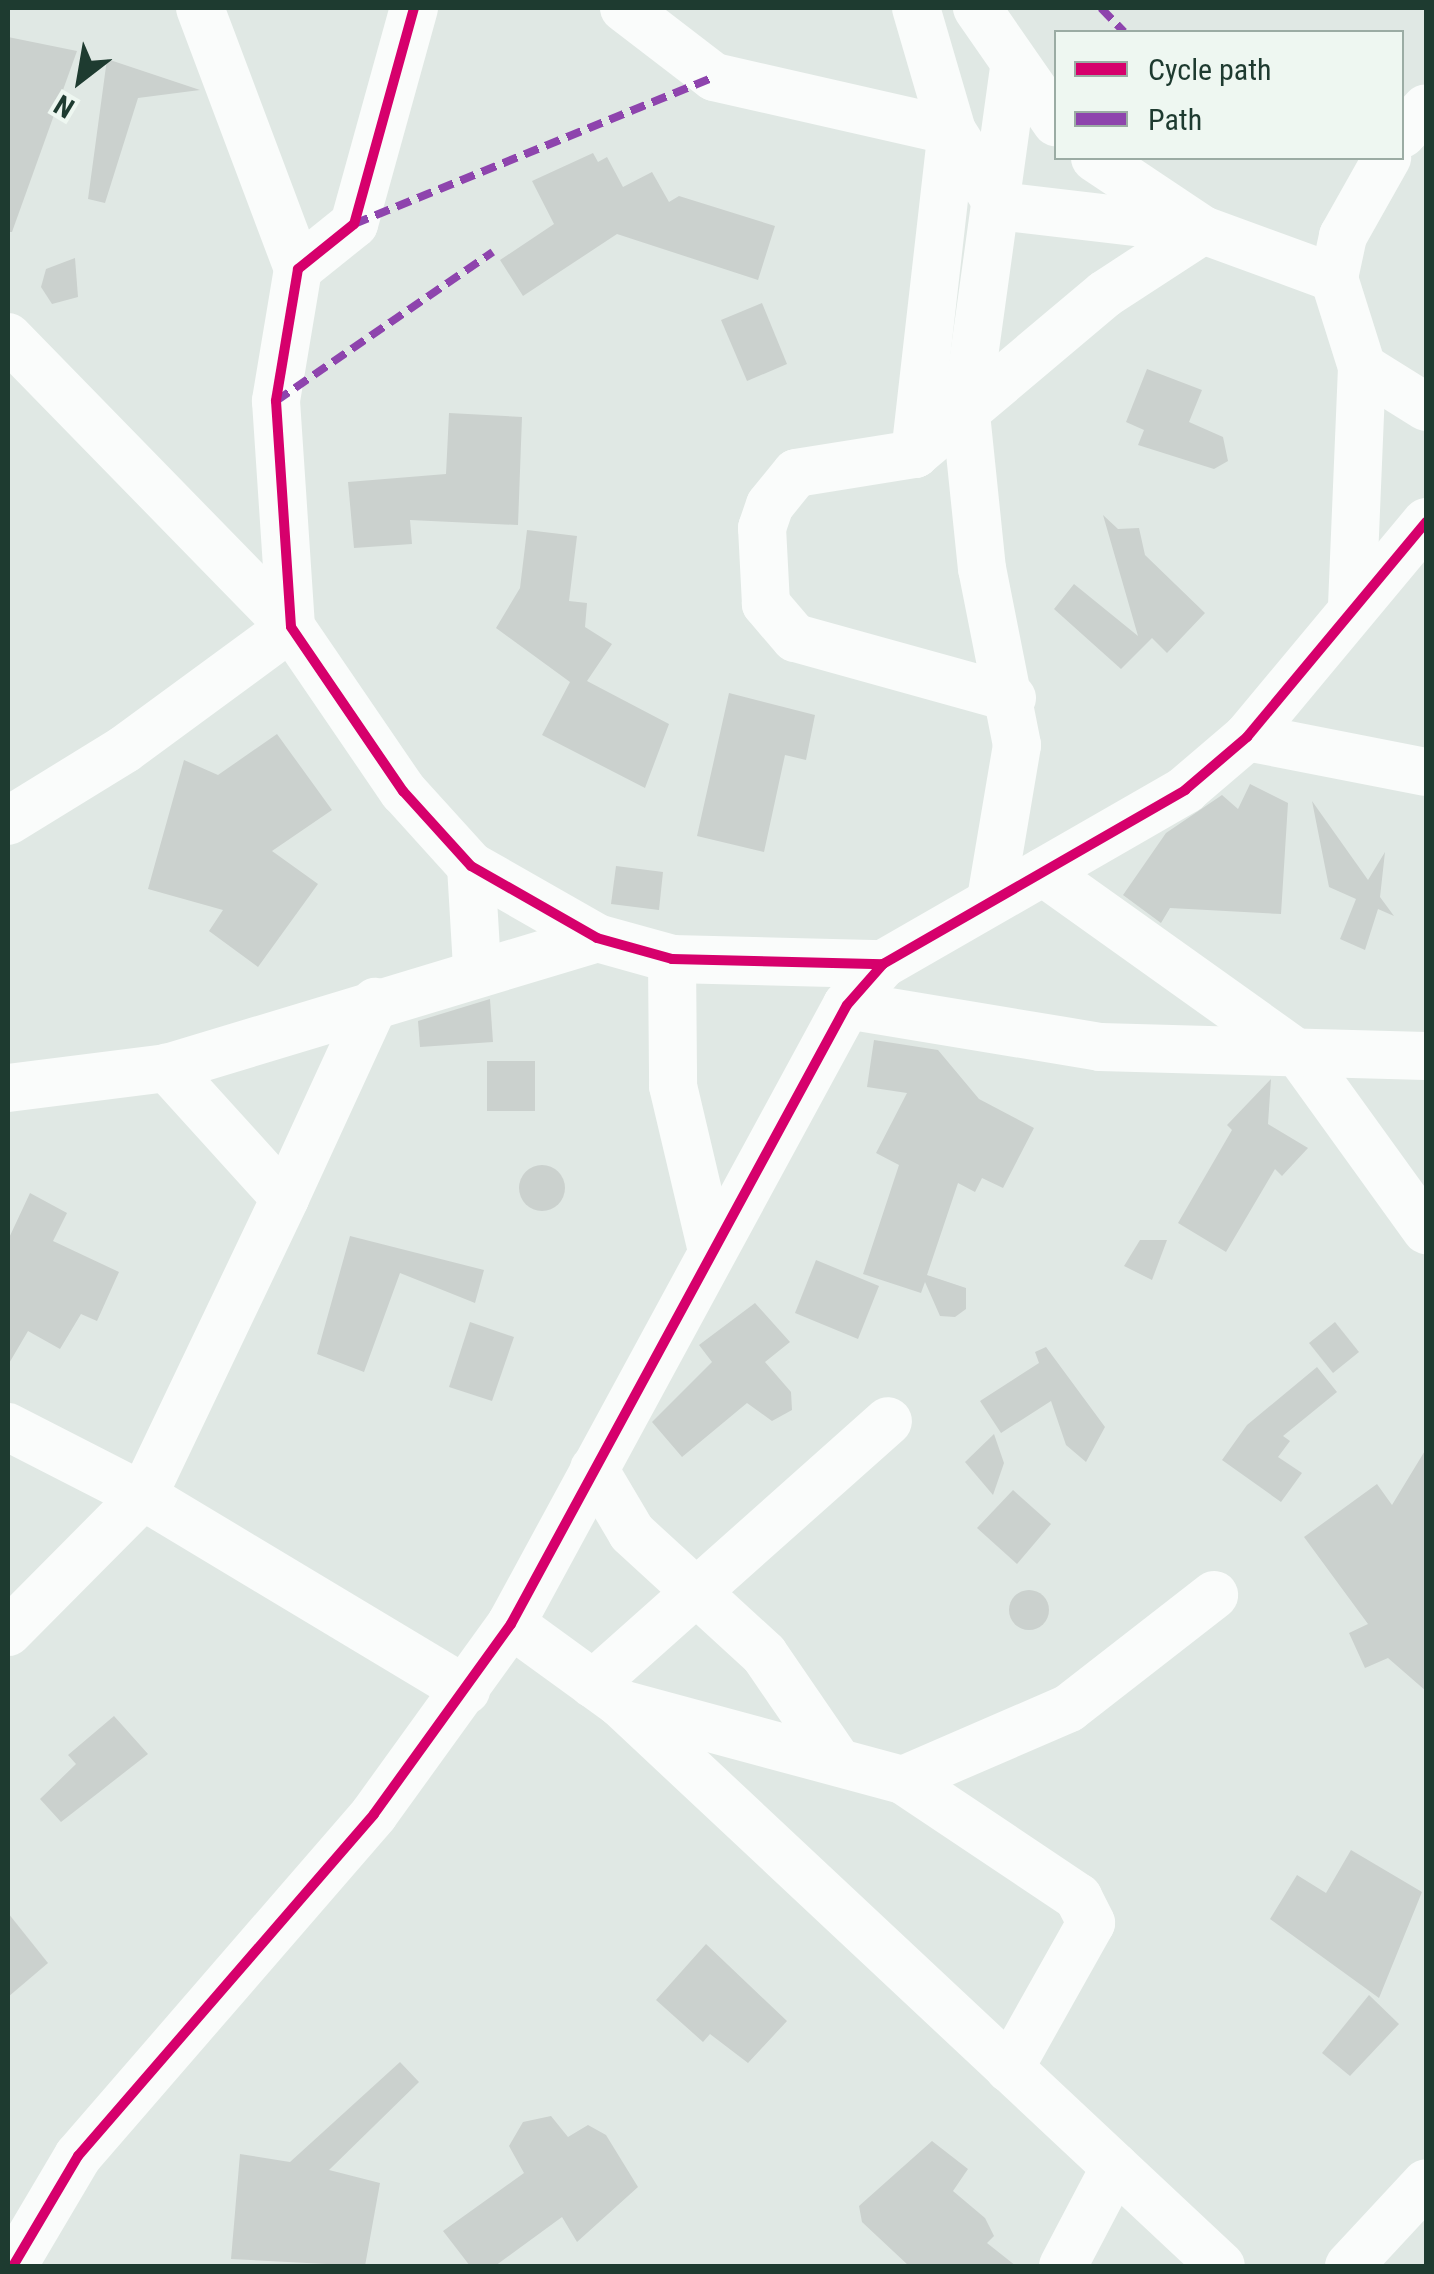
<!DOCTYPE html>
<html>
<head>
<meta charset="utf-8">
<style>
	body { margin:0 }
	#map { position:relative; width:1434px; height:2274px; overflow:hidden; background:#e0e8e4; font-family:"Roboto Condensed",sans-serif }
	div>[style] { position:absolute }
	.building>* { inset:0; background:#cbd1ce }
	.round { border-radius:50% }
	.minor>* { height:48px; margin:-24px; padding:0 24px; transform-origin:24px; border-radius:24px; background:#fafcfb }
	.quiet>* { height:8px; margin-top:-4px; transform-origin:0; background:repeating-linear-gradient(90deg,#8e44ad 0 15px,transparent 0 23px) }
	.cycleway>* { height:10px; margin:-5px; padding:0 5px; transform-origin:5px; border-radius:5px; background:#d6006c }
	span { translate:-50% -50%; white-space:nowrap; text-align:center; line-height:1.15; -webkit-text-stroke:8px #eef7f1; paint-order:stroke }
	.frame { position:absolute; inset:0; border:10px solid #1e3b30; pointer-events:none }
	.legend { position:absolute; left:1054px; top:30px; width:350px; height:130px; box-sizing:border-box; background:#eef7f1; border:2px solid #9baca4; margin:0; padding:12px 18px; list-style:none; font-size:30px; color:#1e3b30 }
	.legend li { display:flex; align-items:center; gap:20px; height:50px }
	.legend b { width:50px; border:2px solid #9baca4 }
	.north { position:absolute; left:30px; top:30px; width:100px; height:100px; -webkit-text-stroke:8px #eef7f1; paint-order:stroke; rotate:211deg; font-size:28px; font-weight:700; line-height:40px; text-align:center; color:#1e3b30 }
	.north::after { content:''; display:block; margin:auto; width:35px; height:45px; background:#1e3b30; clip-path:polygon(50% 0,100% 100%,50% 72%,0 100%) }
</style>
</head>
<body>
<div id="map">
	<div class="building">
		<div style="clip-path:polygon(8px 37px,77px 51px,12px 232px,8px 232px)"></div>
		<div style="clip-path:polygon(107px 59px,200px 90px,138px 98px,105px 203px,88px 199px)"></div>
		<div style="clip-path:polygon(593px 153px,598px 162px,607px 157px,623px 187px,652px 172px,669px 202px,679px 196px,775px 226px,758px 280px,617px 234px,523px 296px,500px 260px,554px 224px,532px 181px)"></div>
		<div style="clip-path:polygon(75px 258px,78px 297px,52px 304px,41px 287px,46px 269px)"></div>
		<div style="clip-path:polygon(762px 303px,787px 364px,747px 381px,721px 320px)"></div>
		<div style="clip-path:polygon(1147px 369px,1202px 390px,1189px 422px,1223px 437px,1228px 461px,1214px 469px,1138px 445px,1144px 430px,1126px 422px)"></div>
		<div style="clip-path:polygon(449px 413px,522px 417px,518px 525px,410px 520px,412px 544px,354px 548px,348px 482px,446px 474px)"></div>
		<div style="clip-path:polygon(1103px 515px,1118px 529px,1139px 528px,1145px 555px,1205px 613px,1167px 653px,1152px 638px,1121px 669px,1054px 609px,1074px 584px,1138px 636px)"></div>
		<div style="clip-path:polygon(527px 530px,577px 536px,569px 601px,587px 603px,585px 627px,612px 644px,587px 681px,669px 724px,645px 788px,542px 735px,570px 682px,496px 628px,520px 588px)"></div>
		<div style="clip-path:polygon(729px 693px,815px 715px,806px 760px,785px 755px,764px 852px,697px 836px)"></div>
		<div style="clip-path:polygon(277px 734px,332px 810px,272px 851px,318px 884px,258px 967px,209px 931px,223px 910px,148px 889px,184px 760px,218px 775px)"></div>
		<div style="clip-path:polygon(1250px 784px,1288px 803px,1281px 914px,1170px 908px,1161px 923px,1123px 895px,1166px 833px,1222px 795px,1238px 809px)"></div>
		<div style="clip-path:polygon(1312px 801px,1368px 880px,1385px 852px,1380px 897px,1394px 916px,1378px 909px,1365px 950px,1340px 939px,1356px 899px,1329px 887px)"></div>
		<div style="clip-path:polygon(616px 866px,663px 872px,659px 910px,611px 904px)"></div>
		<div style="clip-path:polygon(490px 999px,493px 1042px,420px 1047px,418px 1021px)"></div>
		<div style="clip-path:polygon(874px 1040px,938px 1050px,979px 1099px,1034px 1128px,1003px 1188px,982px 1178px,975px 1192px,958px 1183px,927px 1275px,966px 1288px,966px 1309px,955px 1317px,940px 1316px,925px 1282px,921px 1293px,863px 1274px,899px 1165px,876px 1153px,907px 1093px,867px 1087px)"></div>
		<div style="clip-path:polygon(487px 1061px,535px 1061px,535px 1111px,487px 1111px)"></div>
		<div style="clip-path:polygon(1271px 1079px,1268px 1124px,1308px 1148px,1282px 1176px,1275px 1169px,1226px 1252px,1178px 1223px,1232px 1130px,1227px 1125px)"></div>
		<div class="round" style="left:519px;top:1165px;width:46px;height:46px"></div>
		<div style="clip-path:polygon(30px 1193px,67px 1213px,53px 1241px,119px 1272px,97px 1321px,81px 1314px,60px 1349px,28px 1331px,8px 1365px,8px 1240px)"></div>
		<div style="clip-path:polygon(350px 1236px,484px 1270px,475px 1303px,400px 1273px,364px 1372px,317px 1354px)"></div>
		<div style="clip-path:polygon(1140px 1240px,1167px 1240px,1152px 1280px,1124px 1266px)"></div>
		<div style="clip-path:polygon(816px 1260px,879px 1286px,858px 1339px,795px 1313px)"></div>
		<div style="clip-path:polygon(755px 1303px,790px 1342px,765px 1362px,791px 1392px,792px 1410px,772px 1421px,747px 1403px,682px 1457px,652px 1422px,712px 1362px,699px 1345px)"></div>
		<div style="clip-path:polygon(470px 1322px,514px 1337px,492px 1401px,449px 1387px)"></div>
		<div style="clip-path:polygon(1335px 1322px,1359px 1352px,1333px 1373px,1309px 1343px)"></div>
		<div style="clip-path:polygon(1046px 1347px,1105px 1427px,1086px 1462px,1066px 1445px,1051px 1401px,1001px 1433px,980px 1401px,1039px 1363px,1035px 1352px)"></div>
		<div style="clip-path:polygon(1317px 1367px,1337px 1392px,1283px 1436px,1290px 1441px,1278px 1457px,1302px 1473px,1281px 1502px,1222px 1460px,1247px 1425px)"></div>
		<div style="clip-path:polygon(994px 1434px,1004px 1463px,993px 1495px,965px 1462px)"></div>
		<div style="clip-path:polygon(1426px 1449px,1426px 1691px,1388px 1658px,1365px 1668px,1349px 1633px,1368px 1624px,1304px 1537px,1377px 1484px,1392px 1505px)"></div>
		<div style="clip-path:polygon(1013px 1490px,1051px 1524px,1017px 1564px,977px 1528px)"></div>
		<div class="round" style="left:1009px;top:1590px;width:40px;height:40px"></div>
		<div style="clip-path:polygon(114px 1716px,148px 1754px,61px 1822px,40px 1799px,76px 1764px,68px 1755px)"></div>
		<div style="clip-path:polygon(1351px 1850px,1422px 1892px,1379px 1998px,1270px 1919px,1297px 1875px,1326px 1893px)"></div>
		<div style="clip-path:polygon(8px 1913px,48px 1963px,8px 1997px)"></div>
		<div style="clip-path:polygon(706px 1944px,787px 2021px,748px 2063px,710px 2034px,703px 2042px,656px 2000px)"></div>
		<div style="clip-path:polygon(1369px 1995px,1399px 2024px,1350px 2076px,1322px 2053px)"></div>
		<div style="clip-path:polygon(400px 2062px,419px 2082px,329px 2170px,380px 2183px,365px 2266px,231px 2259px,240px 2154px,290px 2162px)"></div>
		<div style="clip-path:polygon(551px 2116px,568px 2137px,588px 2125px,606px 2135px,638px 2187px,577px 2242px,562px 2217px,495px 2266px,470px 2266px,443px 2231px,524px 2173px,509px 2146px,523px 2122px)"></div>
		<div style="clip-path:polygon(932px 2141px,968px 2169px,953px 2191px,985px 2218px,994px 2236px,987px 2243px,1016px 2266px,909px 2266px,862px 2222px,859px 2206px)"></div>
	</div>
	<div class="minor">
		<div style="left:200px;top:8px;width:279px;rotate:69.4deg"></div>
		<div style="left:414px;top:8px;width:224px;rotate:105.5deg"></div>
		<div style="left:354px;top:224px;width:72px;rotate:141.2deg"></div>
		<div style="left:298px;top:269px;width:134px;rotate:99.5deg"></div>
		<div style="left:276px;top:401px;width:226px;rotate:86.2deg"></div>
		<div style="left:291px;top:627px;width:199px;rotate:55.7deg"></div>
		<div style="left:403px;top:791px;width:101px;rotate:47.8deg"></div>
		<div style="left:471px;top:866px;width:145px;rotate:29.7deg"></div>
		<div style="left:597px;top:938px;width:78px;rotate:15.6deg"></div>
		<div style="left:672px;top:959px;width:211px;rotate:1.4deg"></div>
		<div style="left:624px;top:8px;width:113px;rotate:37.5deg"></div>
		<div style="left:714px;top:77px;width:244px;rotate:12.8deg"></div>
		<div style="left:952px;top:131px;width:89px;rotate:57.9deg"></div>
		<div style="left:999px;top:206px;width:205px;rotate:6.7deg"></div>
		<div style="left:977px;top:8px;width:139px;rotate:55.3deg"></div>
		<div style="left:1402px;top:134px;width:35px;rotate:-47deg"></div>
		<div style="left:1095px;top:158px;width:130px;rotate:33.7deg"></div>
		<div style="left:1203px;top:230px;width:140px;rotate:20.1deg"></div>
		<div style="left:8px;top:337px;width:405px;rotate:45.7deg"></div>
		<div style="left:291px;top:627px;width:206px;rotate:143.7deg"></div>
		<div style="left:125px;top:749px;width:137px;rotate:148.4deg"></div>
		<div style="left:1362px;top:367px;width:75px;rotate:32deg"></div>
		<div style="left:915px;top:454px;width:325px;rotate:-83.5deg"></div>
		<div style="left:952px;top:131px;width:128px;rotate:-106.3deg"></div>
		<div style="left:1352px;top:606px;width:239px;rotate:-87.6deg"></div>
		<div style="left:1362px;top:367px;width:93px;rotate:-107.5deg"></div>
		<div style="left:1334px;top:278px;width:43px;rotate:-77.9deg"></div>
		<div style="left:1343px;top:236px;width:90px;rotate:-60.6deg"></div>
		<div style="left:1012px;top:698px;width:225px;rotate:-164.5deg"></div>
		<div style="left:795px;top:638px;width:45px;rotate:-130.5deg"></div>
		<div style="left:766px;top:604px;width:76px;rotate:-93deg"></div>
		<div style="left:762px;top:528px;width:24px;rotate:-71deg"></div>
		<div style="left:770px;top:505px;width:41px;rotate:-50.9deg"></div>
		<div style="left:796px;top:473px;width:121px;rotate:-9.1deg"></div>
		<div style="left:915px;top:454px;width:248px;rotate:-40.1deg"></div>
		<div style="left:1105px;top:294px;width:117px;rotate:-33.1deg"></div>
		<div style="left:1247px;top:737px;width:182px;rotate:11.1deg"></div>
		<div style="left:471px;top:866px;width:101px;rotate:86.6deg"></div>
		<div style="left:1043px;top:872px;width:315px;rotate:35.5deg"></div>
		<div style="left:1300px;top:1055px;width:216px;rotate:54.2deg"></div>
		<div style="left:991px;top:899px;width:156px;rotate:-80.4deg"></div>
		<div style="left:1017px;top:745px;width:179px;rotate:-101.2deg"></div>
		<div style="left:982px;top:569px;width:156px;rotate:-95.9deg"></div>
		<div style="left:966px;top:414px;width:348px;rotate:-82.1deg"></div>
		<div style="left:672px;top:959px;width:127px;rotate:89.5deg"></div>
		<div style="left:673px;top:1086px;width:165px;rotate:76.7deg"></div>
		<div style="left:847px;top:1005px;width:256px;rotate:9.4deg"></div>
		<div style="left:1100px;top:1047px;width:326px;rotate:1.6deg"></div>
		<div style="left:8px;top:1088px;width:160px;rotate:-7.2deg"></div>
		<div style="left:167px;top:1068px;width:449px;rotate:-16.8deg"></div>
		<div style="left:285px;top:1198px;width:216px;rotate:-65.3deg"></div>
		<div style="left:8px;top:1427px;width:152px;rotate:27.1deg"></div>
		<div style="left:143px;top:1496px;width:377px;rotate:31deg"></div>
		<div style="left:594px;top:1469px;width:74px;rotate:59.3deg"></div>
		<div style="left:632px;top:1533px;width:179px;rotate:42.5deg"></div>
		<div style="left:764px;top:1654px;width:127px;rotate:55.6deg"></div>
		<div style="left:511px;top:1624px;width:136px;rotate:36deg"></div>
		<div style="left:621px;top:1704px;width:292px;rotate:15.1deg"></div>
		<div style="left:903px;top:1780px;width:211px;rotate:33.8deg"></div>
		<div style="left:1078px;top:1897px;width:29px;rotate:63deg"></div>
		<div style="left:1091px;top:1923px;width:167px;rotate:119.3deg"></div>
		<div style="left:8px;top:1632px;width:192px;rotate:-45.2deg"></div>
		<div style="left:143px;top:1496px;width:330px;rotate:-64.5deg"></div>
		<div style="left:285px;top:1198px;width:176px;rotate:-132.2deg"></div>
		<div style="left:593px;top:1684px;width:395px;rotate:-41.7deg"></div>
		<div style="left:621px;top:1704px;width:822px;rotate:43.13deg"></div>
		<div style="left:903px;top:1780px;width:181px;rotate:-23.4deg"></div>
		<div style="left:1069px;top:1708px;width:184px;rotate:-37.9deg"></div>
		<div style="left:13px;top:2266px;width:128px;rotate:-59.4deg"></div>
		<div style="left:78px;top:2156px;width:452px;rotate:-49.1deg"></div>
		<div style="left:374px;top:1814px;width:234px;rotate:-54.2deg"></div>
		<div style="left:511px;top:1624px;width:704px;rotate:-61.51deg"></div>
		<div style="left:847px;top:1005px;width:55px;rotate:-48.7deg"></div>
		<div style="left:883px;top:964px;width:349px;rotate:-29.9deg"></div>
		<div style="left:1185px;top:790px;width:82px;rotate:-40.5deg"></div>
		<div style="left:1247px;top:737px;width:280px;rotate:-50.2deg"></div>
		<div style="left:1063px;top:2266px;width:112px;rotate:-62.3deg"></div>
		<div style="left:1349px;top:2266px;width:113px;rotate:-47.1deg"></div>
	</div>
	<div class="quiet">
		<div style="left:1101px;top:8px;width:33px;rotate:46deg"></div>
		<div style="left:354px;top:224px;width:389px;rotate:-22.2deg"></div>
		<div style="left:276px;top:401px;width:263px;rotate:-34.5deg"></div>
	</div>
	<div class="cycleway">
		<div style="left:414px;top:8px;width:224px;rotate:105.5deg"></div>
		<div style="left:354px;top:224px;width:72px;rotate:141.2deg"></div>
		<div style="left:298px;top:269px;width:134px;rotate:99.5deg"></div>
		<div style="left:276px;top:401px;width:226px;rotate:86.2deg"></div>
		<div style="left:291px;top:627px;width:199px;rotate:55.7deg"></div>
		<div style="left:403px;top:791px;width:101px;rotate:47.8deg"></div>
		<div style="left:471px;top:866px;width:145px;rotate:29.7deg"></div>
		<div style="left:597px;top:938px;width:78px;rotate:15.6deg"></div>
		<div style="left:672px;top:959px;width:211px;rotate:1.4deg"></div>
		<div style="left:13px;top:2266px;width:128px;rotate:-59.4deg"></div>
		<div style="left:78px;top:2156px;width:452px;rotate:-49.1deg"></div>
		<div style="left:374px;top:1814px;width:234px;rotate:-54.2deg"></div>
		<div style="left:511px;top:1624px;width:704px;rotate:-61.51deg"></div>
		<div style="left:847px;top:1005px;width:55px;rotate:-48.7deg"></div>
		<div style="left:883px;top:964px;width:349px;rotate:-29.9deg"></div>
		<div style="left:1185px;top:790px;width:82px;rotate:-40.5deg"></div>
		<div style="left:1247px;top:737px;width:280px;rotate:-50.2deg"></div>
	</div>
	<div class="frame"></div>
	<ul class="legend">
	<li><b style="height:12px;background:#d6006c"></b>Cycle path</li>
	<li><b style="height:12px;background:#8e44ad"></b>Path</li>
	</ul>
	<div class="north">N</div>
</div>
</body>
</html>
